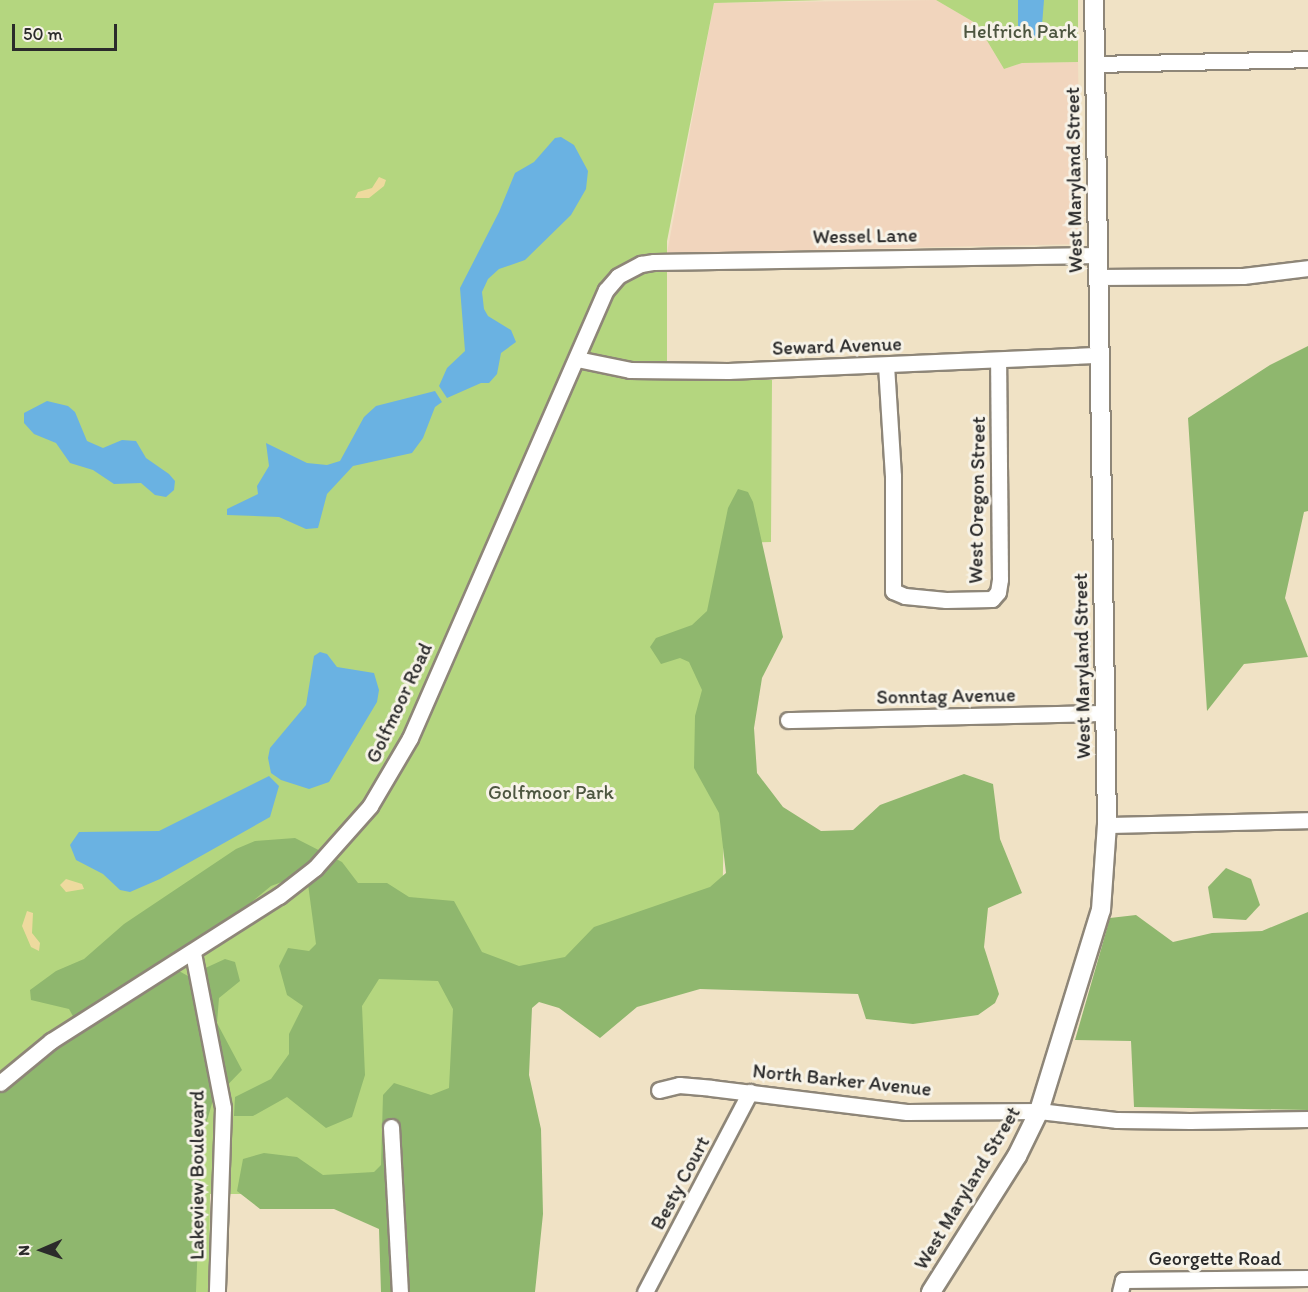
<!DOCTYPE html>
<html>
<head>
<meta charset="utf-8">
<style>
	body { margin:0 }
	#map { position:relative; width:1308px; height:1292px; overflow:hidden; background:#f0e2c5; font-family:Itim,sans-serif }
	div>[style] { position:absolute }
	.built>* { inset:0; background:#f1d5bd }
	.green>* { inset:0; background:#b4d67f }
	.forest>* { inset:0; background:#8fb76e }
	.sand>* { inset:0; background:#eeda9e }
	.water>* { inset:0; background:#6ab2e2 }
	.roads { filter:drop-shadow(2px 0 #8e8678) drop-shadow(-2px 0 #8e8678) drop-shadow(0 2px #8e8678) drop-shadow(0 -2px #8e8678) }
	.minor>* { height:15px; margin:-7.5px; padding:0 7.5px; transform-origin:7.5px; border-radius:7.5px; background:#fff }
	.tertiary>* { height:18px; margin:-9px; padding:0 9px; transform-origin:9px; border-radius:9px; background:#fff }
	span { translate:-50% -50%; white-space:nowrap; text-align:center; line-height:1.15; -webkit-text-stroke:6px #f7f3e8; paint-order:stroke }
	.park-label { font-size:20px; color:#4d5640 }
	.street-label { font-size:20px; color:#2b2b2b }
	.north { position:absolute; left:12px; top:1220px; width:60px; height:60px; -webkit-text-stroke:4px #f7f3e8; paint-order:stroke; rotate:268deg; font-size:16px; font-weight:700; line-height:24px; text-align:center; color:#2b2b2b }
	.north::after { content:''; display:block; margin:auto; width:21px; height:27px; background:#2b2b2b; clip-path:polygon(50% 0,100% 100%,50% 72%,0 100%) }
	.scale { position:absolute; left:12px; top:24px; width:105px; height:27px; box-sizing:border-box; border:3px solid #2b2b2b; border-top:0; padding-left:8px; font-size:18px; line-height:21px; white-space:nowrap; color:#2b2b2b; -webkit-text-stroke:4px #f7f3e8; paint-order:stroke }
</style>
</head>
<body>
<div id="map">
	<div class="built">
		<div style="clip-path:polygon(936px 0,977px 24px,1004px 69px,1022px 63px,1078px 62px,1081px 244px,667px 253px,714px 3px)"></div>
	</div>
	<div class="green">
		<div style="clip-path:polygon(0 0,825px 0,714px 3px,667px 241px,667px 378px,772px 380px,771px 542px,730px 543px,722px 916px,519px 989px,404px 1194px,210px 1194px,209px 1292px,0 1292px)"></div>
		<div style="clip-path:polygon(936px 0,1078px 0,1078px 62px,1022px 63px,1004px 69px,977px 24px)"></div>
	</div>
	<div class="forest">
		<div style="clip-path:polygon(1308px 346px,1308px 511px,1304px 512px,1285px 598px,1308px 657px,1244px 664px,1207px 711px,1188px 418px,1270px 365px)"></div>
		<div style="clip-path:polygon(738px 489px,748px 492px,753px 502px,783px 637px,762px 678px,754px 728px,757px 773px,783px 807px,821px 831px,853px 830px,880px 805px,964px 774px,993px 784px,1000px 839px,1022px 893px,988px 908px,984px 947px,999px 994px,995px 1003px,978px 1015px,913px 1024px,866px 1019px,858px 994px,700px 989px,637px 1007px,600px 1038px,559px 1008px,539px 1002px,532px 1008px,529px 1075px,541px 1129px,543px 1214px,535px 1292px,381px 1292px,379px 1229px,334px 1209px,260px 1209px,237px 1191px,243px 1159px,264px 1153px,297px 1157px,323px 1175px,374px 1172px,381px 1165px,383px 1095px,394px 1083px,431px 1095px,449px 1088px,453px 1009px,438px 981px,379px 979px,362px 1006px,365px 1075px,352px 1117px,326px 1128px,287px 1097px,253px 1116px,234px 1116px,235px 1097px,271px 1079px,289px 1054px,289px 1034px,303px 1006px,287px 995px,279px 966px,288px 948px,309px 951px,316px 944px,308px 884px,290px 879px,271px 886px,179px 962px,179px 971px,188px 976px,225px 959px,235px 962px,240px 981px,219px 998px,217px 1023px,242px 1070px,213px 1100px,202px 1138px,196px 1292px,0 1292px,0 1091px,74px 1018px,69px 1009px,31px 1000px,30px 990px,56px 971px,84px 959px,124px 924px,236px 849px,255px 841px,295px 838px,342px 862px,358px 883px,387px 883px,409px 897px,454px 901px,482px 952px,519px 966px,565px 957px,594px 927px,710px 887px,726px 873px,719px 813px,694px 768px,695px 716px,702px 690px,689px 662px,680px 658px,661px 664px,650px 647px,656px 638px,692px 625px,707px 611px,728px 508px)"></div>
		<div style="clip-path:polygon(1226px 868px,1251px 879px,1260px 905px,1246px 920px,1213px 918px,1208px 887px)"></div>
		<div style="clip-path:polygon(1308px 912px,1308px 1110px,1134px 1107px,1131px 1041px,1075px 1040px,1110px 918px,1136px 915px,1173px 942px,1212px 933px,1262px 931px)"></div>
	</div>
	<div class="sand">
		<div style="clip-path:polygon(379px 177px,386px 180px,384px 186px,369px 198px,355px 198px,358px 192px,372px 188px)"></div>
		<div style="clip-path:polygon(66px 879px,82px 884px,84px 889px,66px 892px,60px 885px)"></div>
		<div style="clip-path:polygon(27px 911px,33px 913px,32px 933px,40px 943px,39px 951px,31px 947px,22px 926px)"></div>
	</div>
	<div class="water">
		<div style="clip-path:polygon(1018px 0,1044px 0,1041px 38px,1018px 35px)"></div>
		<div style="clip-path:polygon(561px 137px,574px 145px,588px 171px,586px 189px,571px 215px,525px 260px,499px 269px,488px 279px,482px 292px,484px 309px,488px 316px,511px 330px,516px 342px,501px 353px,497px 374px,489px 383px,481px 383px,447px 398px,439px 386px,447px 368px,465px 351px,460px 288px,499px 212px,515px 173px,534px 162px,555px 138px)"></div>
		<div style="clip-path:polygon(435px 391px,442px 402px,435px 407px,423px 438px,412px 453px,353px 466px,327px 494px,318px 528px,306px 529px,279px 517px,227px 515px,227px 509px,258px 494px,257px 486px,269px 466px,266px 443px,307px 463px,327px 465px,340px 461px,364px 417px,376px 406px)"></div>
		<div style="clip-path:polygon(47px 401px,68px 406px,75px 412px,87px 441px,103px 448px,122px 440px,136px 441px,146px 458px,169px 474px,175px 481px,174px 490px,166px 497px,155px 495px,141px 483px,114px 484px,93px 470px,70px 463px,56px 443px,34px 434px,24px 423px,24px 413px)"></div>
		<div style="clip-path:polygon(320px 652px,327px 654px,337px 667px,374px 673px,379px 690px,377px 702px,329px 782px,309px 789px,281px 780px,271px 773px,268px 758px,270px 748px,306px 705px,314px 656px)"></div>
		<div style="clip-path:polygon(269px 776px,279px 786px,270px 817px,160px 879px,130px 892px,120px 890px,103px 874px,76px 860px,70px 845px,79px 832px,159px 831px)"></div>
	</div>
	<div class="roads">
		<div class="minor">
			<div style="left:1095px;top:64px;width:213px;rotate:-1.3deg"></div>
			<div style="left:1098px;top:277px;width:145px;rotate:-0.4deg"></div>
			<div style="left:1243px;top:276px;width:65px;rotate:-7deg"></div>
			<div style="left:577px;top:359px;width:54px;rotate:11.7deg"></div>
			<div style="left:630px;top:370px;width:98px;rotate:0.6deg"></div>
			<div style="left:728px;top:371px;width:372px;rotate:-2.5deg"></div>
			<div style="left:886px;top:365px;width:111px;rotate:86.4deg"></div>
			<div style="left:893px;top:476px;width:115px;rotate:90deg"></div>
			<div style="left:893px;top:591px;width:13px;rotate:23deg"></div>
			<div style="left:905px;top:596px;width:41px;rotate:5.6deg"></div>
			<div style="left:946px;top:600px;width:46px;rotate:-1.2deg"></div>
			<div style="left:992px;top:599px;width:9px;rotate:-49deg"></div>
			<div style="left:998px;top:592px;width:13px;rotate:-81deg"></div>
			<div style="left:1000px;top:579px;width:217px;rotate:-90.5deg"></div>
			<div style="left:788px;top:720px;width:317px;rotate:-1.3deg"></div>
			<div style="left:1107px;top:825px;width:201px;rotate:-1.4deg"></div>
			<div style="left:193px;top:953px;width:158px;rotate:79deg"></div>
			<div style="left:223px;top:1108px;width:184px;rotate:91.9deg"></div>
			<div style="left:0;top:1083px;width:66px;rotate:-39.5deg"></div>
			<div style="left:51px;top:1041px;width:270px;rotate:-32.5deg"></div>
			<div style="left:279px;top:896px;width:46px;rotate:-37.9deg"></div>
			<div style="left:315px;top:868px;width:83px;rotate:-48.4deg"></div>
			<div style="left:370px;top:806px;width:79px;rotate:-59.5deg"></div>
			<div style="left:410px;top:738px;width:489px;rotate:-66.4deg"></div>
			<div style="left:606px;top:290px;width:18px;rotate:-49deg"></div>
			<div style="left:618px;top:276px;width:26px;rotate:-28deg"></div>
			<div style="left:641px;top:264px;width:13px;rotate:-9deg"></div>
			<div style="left:654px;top:262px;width:444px;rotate:-0.9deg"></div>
			<div style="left:659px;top:1090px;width:21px;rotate:-14deg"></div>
			<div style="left:679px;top:1085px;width:32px;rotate:5deg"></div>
			<div style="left:711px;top:1088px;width:197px;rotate:7deg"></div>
			<div style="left:907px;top:1112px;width:132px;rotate:-0.4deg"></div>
			<div style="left:1039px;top:1111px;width:79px;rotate:6.6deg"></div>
			<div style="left:1117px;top:1120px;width:73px;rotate:0.8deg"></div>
			<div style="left:1190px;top:1121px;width:118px;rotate:-1deg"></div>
			<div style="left:391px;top:1127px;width:165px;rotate:86.9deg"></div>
			<div style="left:645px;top:1292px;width:226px;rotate:-62.3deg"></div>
			<div style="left:1120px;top:1292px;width:12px;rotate:-76deg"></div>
			<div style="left:1123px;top:1280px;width:185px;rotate:-0.6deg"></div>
		</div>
		<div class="tertiary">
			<div style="left:931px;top:1292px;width:161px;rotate:-57.7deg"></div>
			<div style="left:1017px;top:1156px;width:50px;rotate:-63.9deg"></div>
			<div style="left:1039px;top:1111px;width:210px;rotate:-72.9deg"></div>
			<div style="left:1101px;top:910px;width:85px;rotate:-86deg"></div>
			<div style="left:1107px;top:825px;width:825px;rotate:-90.9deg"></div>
		</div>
	</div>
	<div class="park-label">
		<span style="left:1020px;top:31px">Helfrich Park</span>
		<span style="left:551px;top:792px">Golfmoor Park</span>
	</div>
	<div class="street-label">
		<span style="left:1074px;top:180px;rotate:-91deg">West Maryland Street</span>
		<span style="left:865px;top:236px;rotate:-1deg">Wessel Lane</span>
		<span style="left:837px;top:346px;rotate:-2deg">Seward Avenue</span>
		<span style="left:977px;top:500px;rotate:-89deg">West Oregon Street</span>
		<span style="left:1082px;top:666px;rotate:-91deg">West Maryland Street</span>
		<span style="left:946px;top:696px;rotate:-1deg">Sonntag Avenue</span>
		<span style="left:399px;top:703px;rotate:-65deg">Golfmoor Road</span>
		<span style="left:842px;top:1080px;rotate:6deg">North Barker Avenue</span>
		<span style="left:197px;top:1175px;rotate:-90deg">Lakeview Boulevard</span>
		<span style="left:680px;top:1183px;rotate:-62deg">Besty Court</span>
		<span style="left:967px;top:1188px;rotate:-59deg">West Maryland Street</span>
		<span style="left:1215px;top:1258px">Georgette Road</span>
	</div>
	<div class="north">N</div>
	<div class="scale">50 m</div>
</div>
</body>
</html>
